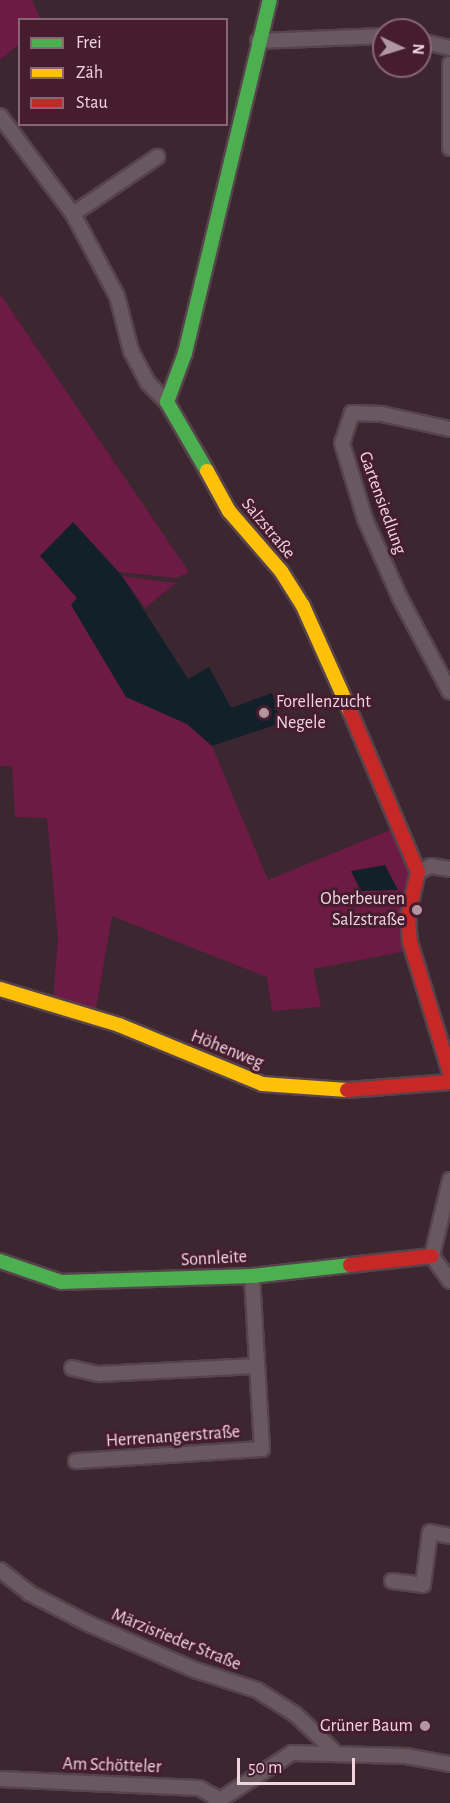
<!DOCTYPE html>
<html>
<head>
<meta charset="utf-8">
<style>
	body { margin:0 }
	#map { position:relative; width:450px; height:1803px; overflow:hidden; background:#3c262f; font-family:"Alegreya Sans",sans-serif }
	div>[style] { position:absolute }
	.green>* { inset:0; background:#6d1b44 }
	.water>* { inset:0; background:#12202a }
	.roads { filter:drop-shadow(2px 0 #56434b) drop-shadow(-2px 0 #56434b) drop-shadow(0 2px #56434b) drop-shadow(0 -2px #56434b) }
	.street>* { height:14px; margin:-7px; padding:0 7px; transform-origin:7px; border-radius:7px; background:#69585f }
	.fast>* { height:14px; margin:-7px; padding:0 7px; transform-origin:7px; border-radius:7px; background:#4caf50 }
	.slow>* { height:14px; margin:-7px; padding:0 7px; transform-origin:7px; border-radius:7px; background:#ffc107 }
	.jam>* { height:14px; margin:-7px; padding:0 7px; transform-origin:7px; border-radius:7px; background:#c62828 }
	.dots>* { width:16px; height:16px; translate:-50% -50%; box-sizing:border-box; border:3px solid #451d2e; border-radius:50% }
	span { translate:-50% -50%; white-space:nowrap; text-align:center; line-height:1.15; -webkit-text-stroke:6px #451d2e; paint-order:stroke }
	.street-label { font-size:18px; color:#f0d4de }
	.poi-label { font-size:18px; color:#f0d4de }
	.left { translate:0 -50%; text-align:left }
	.right { translate:-100% -50%; text-align:right }
	.legend { position:absolute; left:18px; top:18px; width:210px; height:108px; box-sizing:border-box; background:#451d2e; border:2px solid #896674; margin:0; padding:8px 10px; list-style:none; font-size:18px; color:#f0d4de }
	.legend li { display:flex; align-items:center; gap:12px; height:30px }
	.legend b { width:30px; border:2px solid #896674 }
	.north { position:absolute; left:372px; top:18px; width:60px; height:60px; box-sizing:border-box; background:#451d2e; border:2px solid #896674; border-radius:50%; rotate:94deg; font-size:16px; font-weight:700; line-height:24px; text-align:center; color:#f0d4de }
	.north::after { content:''; display:block; margin:auto; width:21px; height:27px; background:#b197a1; clip-path:polygon(50% 0,100% 100%,50% 72%,0 100%) }
	.scale { position:absolute; left:237px; top:1758px; width:118px; height:27px; box-sizing:border-box; border:3px solid #f0d4de; border-top:0; padding-left:8px; font-size:18px; line-height:21px; white-space:nowrap; color:#f0d4de; -webkit-text-stroke:4px #451d2e; paint-order:stroke }
</style>
</head>
<body>
<div id="map">
	<div class="green">
		<div style="clip-path:polygon(0 0,32px 0,40px 19px,20px 20px,19px 44px,0 60px)"></div>
		<div style="clip-path:polygon(0 294px,189px 572px,176px 578px,119px 572px,73px 522px,77px 599px,168px 716px,188px 724px,212px 746px,268px 880px,395px 828px,415px 873px,406px 951px,313px 969px,321px 1007px,272px 1011px,267px 977px,112px 916px,95px 1014px,53px 1002px,58px 937px,47px 818px,15px 817px,12px 766px,0 766px)"></div>
		<div style="clip-path:polygon(122px 576px,165px 582px,176px 583px,145px 608px)"></div>
	</div>
	<div class="water">
		<div style="clip-path:polygon(73px 522px,122px 576px,188px 679px,209px 667px,231px 708px,272px 693px,281px 723px,212px 746px,187px 724px,126px 697px,71px 605px,77px 598px,40px 556px)"></div>
		<div style="clip-path:polygon(385px 865px,398px 890px,361px 891px,351px 871px)"></div>
	</div>
	<div class="roads">
		<div class="street">
			<div style="left:258px;top:41px;width:126px;rotate:-2.3deg"></div>
			<div style="left:420px;top:41px;width:31px;rotate:13deg"></div>
			<div style="left:450px;top:64px;width:84px;rotate:90deg"></div>
			<div style="left:0;top:116px;width:122px;rotate:53.3deg"></div>
			<div style="left:73px;top:214px;width:93px;rotate:61.8deg"></div>
			<div style="left:117px;top:296px;width:57px;rotate:75.7deg"></div>
			<div style="left:131px;top:351px;width:36px;rotate:62deg"></div>
			<div style="left:148px;top:383px;width:27px;rotate:45deg"></div>
			<div style="left:73px;top:214px;width:102px;rotate:-34.2deg"></div>
			<div style="left:450px;top:429px;width:70px;rotate:-167.6deg"></div>
			<div style="left:382px;top:414px;width:30px;rotate:-178deg"></div>
			<div style="left:352px;top:413px;width:32px;rotate:108deg"></div>
			<div style="left:342px;top:443px;width:79px;rotate:73.2deg"></div>
			<div style="left:365px;top:519px;width:86px;rotate:66.1deg"></div>
			<div style="left:400px;top:598px;width:106px;rotate:62deg"></div>
			<div style="left:418px;top:872px;width:14px;rotate:-25deg"></div>
			<div style="left:431px;top:866px;width:19px;rotate:9deg"></div>
			<div style="left:450px;top:1180px;width:78px;rotate:103.3deg"></div>
			<div style="left:432px;top:1256px;width:31px;rotate:54deg"></div>
			<div style="left:72px;top:1368px;width:28px;rotate:13deg"></div>
			<div style="left:99px;top:1374px;width:157px;rotate:-2.9deg"></div>
			<div style="left:76px;top:1461px;width:186px;rotate:-3.7deg"></div>
			<div style="left:262px;top:1449px;width:173px;rotate:-93.3deg"></div>
			<div style="left:0;top:1570px;width:37px;rotate:38deg"></div>
			<div style="left:29px;top:1593px;width:68px;rotate:27.3deg"></div>
			<div style="left:89px;top:1624px;width:116px;rotate:23.5deg"></div>
			<div style="left:195px;top:1670px;width:65px;rotate:17.9deg"></div>
			<div style="left:257px;top:1690px;width:45px;rotate:32.3deg"></div>
			<div style="left:295px;top:1714px;width:52px;rotate:43.5deg"></div>
			<div style="left:392px;top:1581px;width:31px;rotate:7deg"></div>
			<div style="left:423px;top:1585px;width:53px;rotate:-82.5deg"></div>
			<div style="left:430px;top:1532px;width:20px;rotate:11deg"></div>
			<div style="left:0;top:1779px;width:199px;rotate:2.6deg"></div>
			<div style="left:199px;top:1788px;width:23px;rotate:29deg"></div>
			<div style="left:215px;top:1803px;width:92px;rotate:-33deg"></div>
			<div style="left:292px;top:1753px;width:114px;rotate:1.5deg"></div>
			<div style="left:406px;top:1756px;width:45px;rotate:10.3deg"></div>
		</div>
		<div class="fast">
			<div style="left:207px;top:471px;width:80px;rotate:-120.1deg"></div>
			<div style="left:167px;top:402px;width:52px;rotate:-69.8deg"></div>
			<div style="left:185px;top:353px;width:363px;rotate:-76.5deg"></div>
			<div style="left:0;top:1261px;width:65px;rotate:19deg"></div>
			<div style="left:61px;top:1282px;width:191px;rotate:-1.8deg"></div>
			<div style="left:252px;top:1276px;width:99px;rotate:-6.4deg"></div>
		</div>
		<div class="slow">
			<div style="left:207px;top:471px;width:46px;rotate:61.2deg"></div>
			<div style="left:229px;top:511px;width:79px;rotate:49.1deg"></div>
			<div style="left:281px;top:571px;width:41px;rotate:57.8deg"></div>
			<div style="left:303px;top:606px;width:115px;rotate:65.9deg"></div>
			<div style="left:0;top:989px;width:124px;rotate:16.8deg"></div>
			<div style="left:119px;top:1025px;width:155px;rotate:22.4deg"></div>
			<div style="left:262px;top:1084px;width:85px;rotate:4deg"></div>
		</div>
		<div class="jam">
			<div style="left:350px;top:711px;width:175px;rotate:67.1deg"></div>
			<div style="left:418px;top:872px;width:44px;rotate:103.1deg"></div>
			<div style="left:408px;top:915px;width:27px;rotate:86deg"></div>
			<div style="left:410px;top:942px;width:137px;rotate:73deg"></div>
			<div style="left:347px;top:1090px;width:103px;rotate:-4.4deg"></div>
			<div style="left:350px;top:1265px;width:82px;rotate:-6.3deg"></div>
		</div>
	</div>
	<div class="dots">
		<div style="left:264px;top:713px;background:#b197a1"></div>
		<div style="left:417px;top:910px;background:#b197a1"></div>
		<div style="left:425px;top:1726px;background:#b197a1"></div>
	</div>
	<div class="street-label">
		<span style="left:382px;top:503px;rotate:70deg">Gartensiedlung</span>
		<span style="left:268px;top:529px;rotate:50deg">Salzstraße</span>
		<span style="left:227px;top:1050px;rotate:22deg">Höhenweg</span>
		<span style="left:214px;top:1259px;rotate:-3deg">Sonnleite</span>
		<span style="left:173px;top:1437px;rotate:-4deg">Herrenangerstraße</span>
		<span style="left:176px;top:1640px;rotate:22deg">Märzisrieder Straße</span>
		<span style="left:112px;top:1766px;rotate:2deg">Am Schötteler</span>
	</div>
	<div class="poi-label">
		<span class="left" style="left:276px;top:713px">Forellenzucht<br>Negele</span>
		<span class="right" style="left:405px;top:910px">Oberbeuren<br>Salzstraße</span>
		<span class="right" style="left:413px;top:1726px">Grüner Baum</span>
	</div>
	<ul class="legend">
	<li><b style="height:8px;background:#4caf50"></b>Frei</li>
	<li><b style="height:8px;background:#ffc107"></b>Zäh</li>
	<li><b style="height:8px;background:#c62828"></b>Stau</li>
	</ul>
	<div class="north">N</div>
	<div class="scale">50 m</div>
</div>
</body>
</html>
